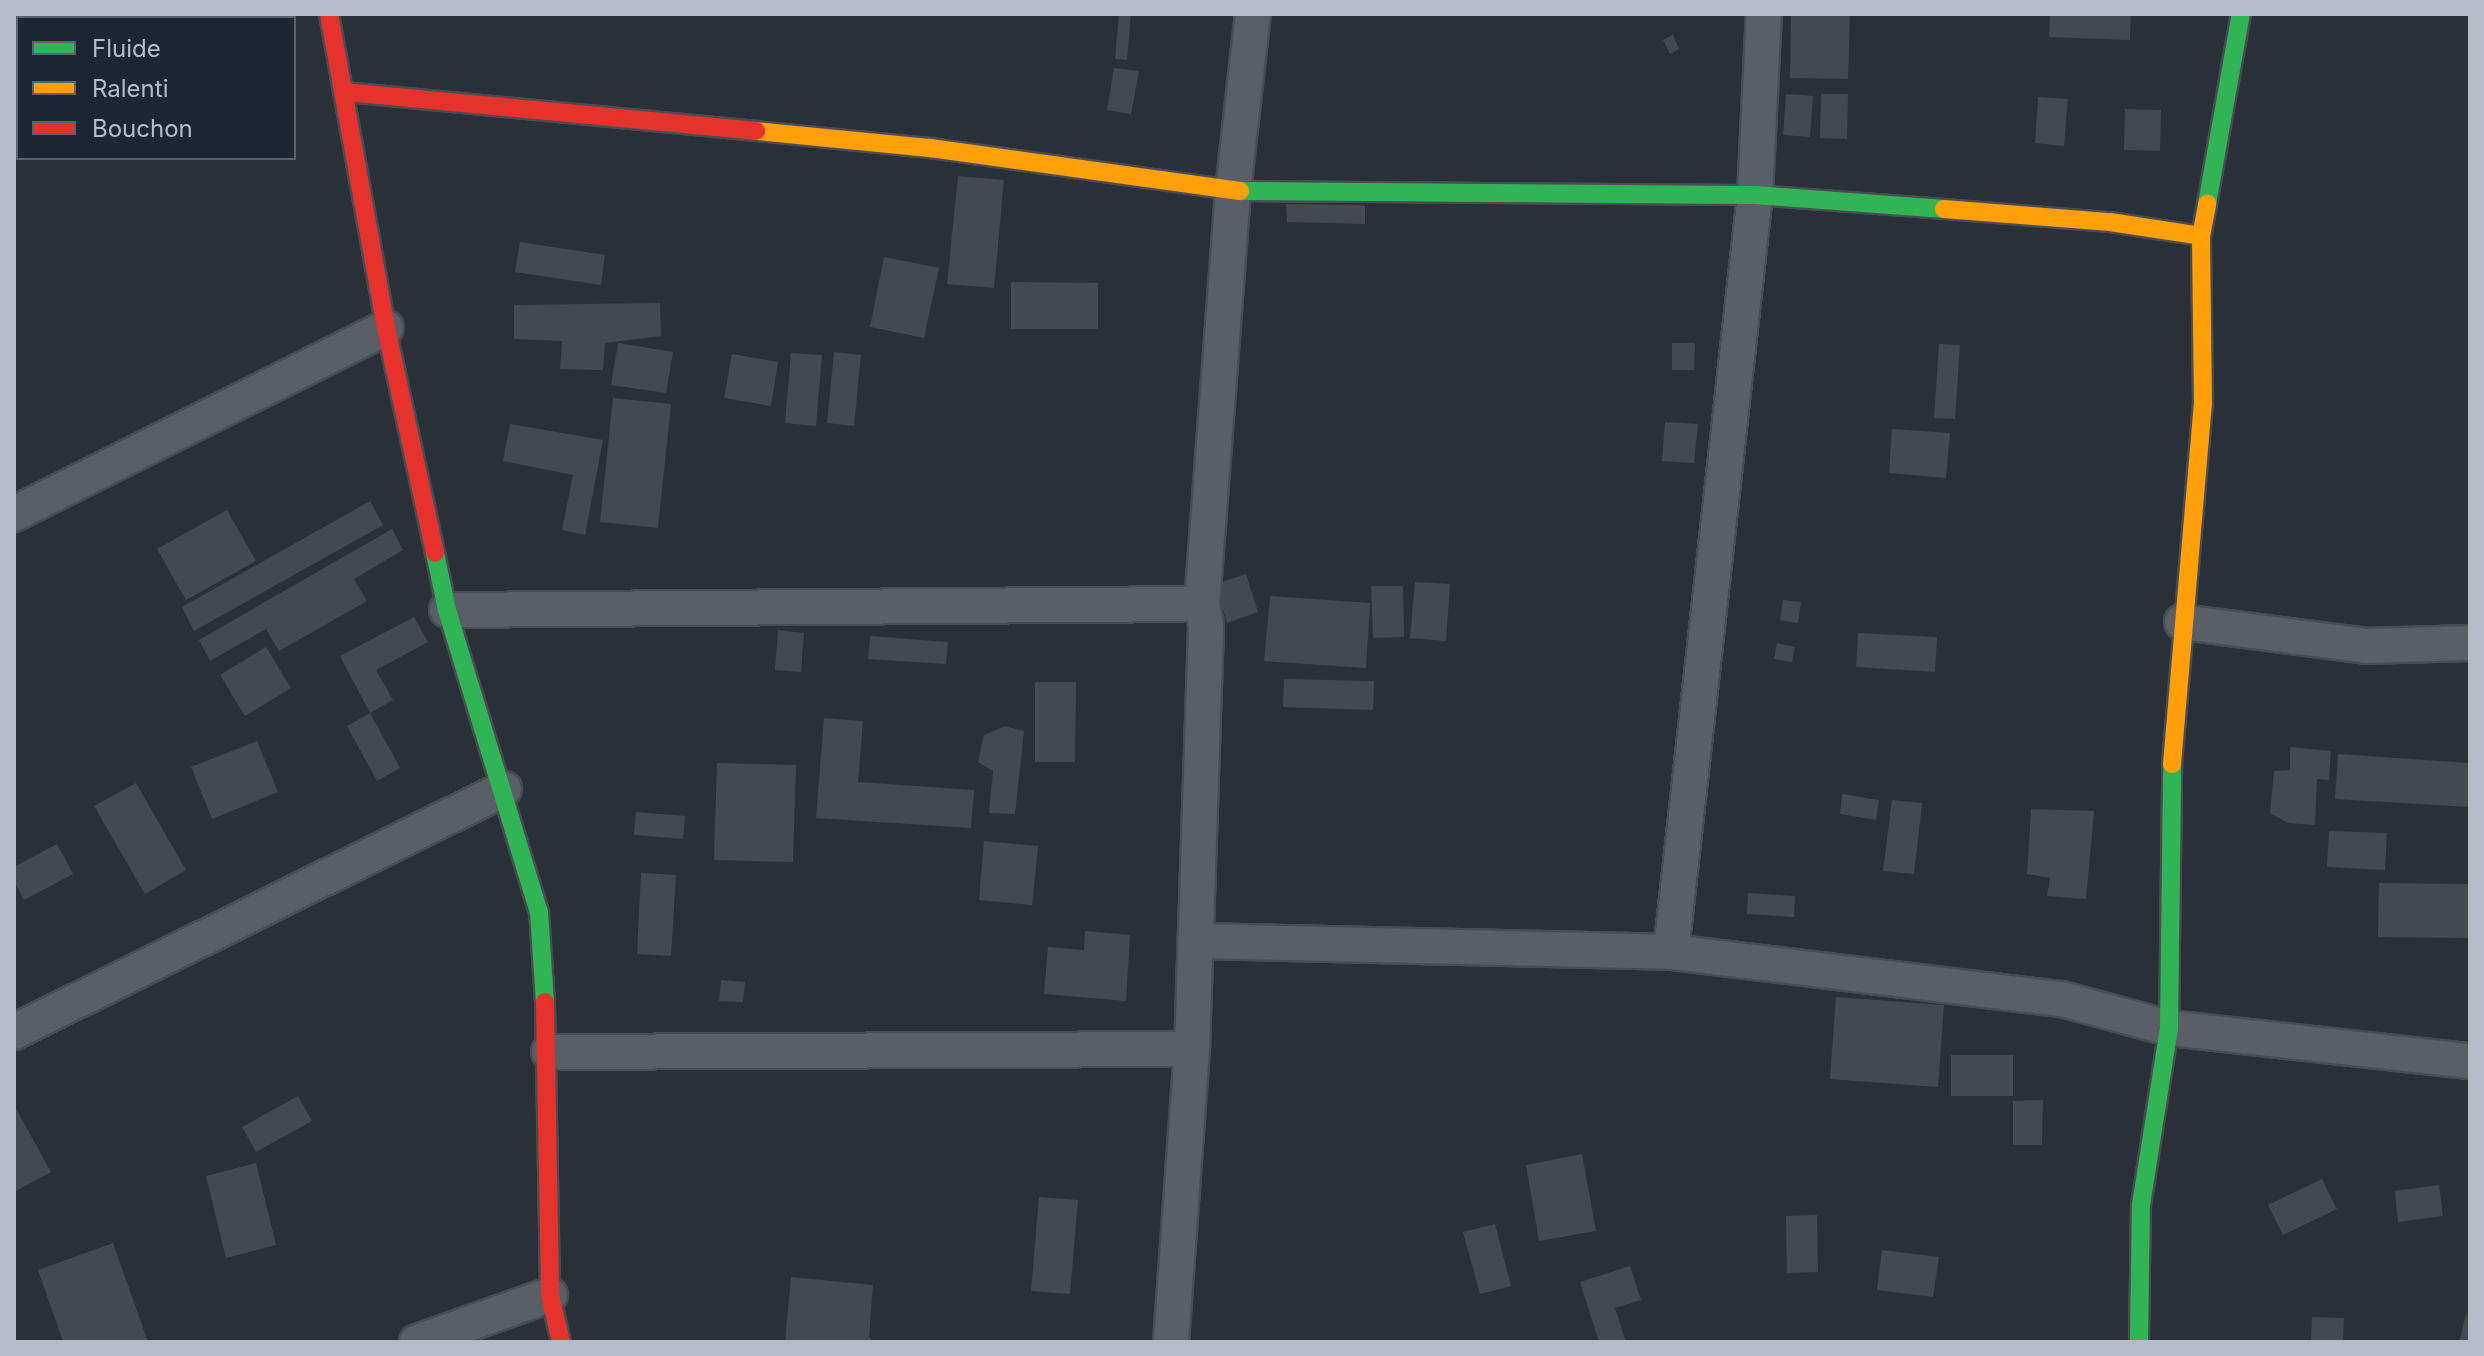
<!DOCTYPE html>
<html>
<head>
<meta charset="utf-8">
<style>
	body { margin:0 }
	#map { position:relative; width:2484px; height:1356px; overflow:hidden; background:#2a3038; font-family:Inter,sans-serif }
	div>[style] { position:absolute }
	.building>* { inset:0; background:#444950 }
	.roads { filter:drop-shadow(2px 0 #484c53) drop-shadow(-2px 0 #484c53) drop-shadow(0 2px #484c53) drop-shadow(0 -2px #484c53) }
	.street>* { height:34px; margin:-17px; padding:0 17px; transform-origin:17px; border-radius:17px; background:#5a5e66 }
	.fast>* { height:18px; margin:-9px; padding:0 9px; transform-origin:9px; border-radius:9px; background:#30b455 }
	.slow>* { height:18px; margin:-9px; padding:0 9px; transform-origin:9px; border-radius:9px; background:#ff9f0a }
	.jam>* { height:18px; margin:-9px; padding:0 9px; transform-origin:9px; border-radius:9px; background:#e5322d }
	span { translate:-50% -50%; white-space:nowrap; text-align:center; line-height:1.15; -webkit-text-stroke:8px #1d2633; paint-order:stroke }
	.frame { position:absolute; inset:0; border:16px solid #b4bcc9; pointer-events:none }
	.legend { position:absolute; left:16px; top:16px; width:280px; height:144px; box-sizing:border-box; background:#1d2633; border:2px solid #59626f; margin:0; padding:10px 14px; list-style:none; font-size:24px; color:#b4bcc9 }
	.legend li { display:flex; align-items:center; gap:16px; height:40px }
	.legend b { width:40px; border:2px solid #59626f }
</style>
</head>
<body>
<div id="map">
	<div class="building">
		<div style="clip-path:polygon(1119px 14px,1131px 14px,1127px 60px,1115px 59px)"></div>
		<div style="clip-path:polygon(1791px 14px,1850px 14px,1848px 79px,1790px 78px)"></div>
		<div style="clip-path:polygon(2050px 14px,2131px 14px,2130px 40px,2049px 37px)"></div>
		<div style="clip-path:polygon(1673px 35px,1679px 49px,1670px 54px,1663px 40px)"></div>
		<div style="clip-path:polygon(1114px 68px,1139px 71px,1131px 114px,1107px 110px)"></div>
		<div style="clip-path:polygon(1786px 94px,1813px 96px,1810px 137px,1783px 135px)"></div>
		<div style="clip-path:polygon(1821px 94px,1848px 94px,1847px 139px,1820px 138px)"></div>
		<div style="clip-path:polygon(2038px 97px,2068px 99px,2064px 146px,2035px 143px)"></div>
		<div style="clip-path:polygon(2125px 109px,2161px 110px,2160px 151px,2124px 150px)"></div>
		<div style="clip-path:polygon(958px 176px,1004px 180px,994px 288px,947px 284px)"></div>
		<div style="clip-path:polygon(1286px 204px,1365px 205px,1365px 224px,1287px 222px)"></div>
		<div style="clip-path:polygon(520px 242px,605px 255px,601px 285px,515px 272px)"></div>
		<div style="clip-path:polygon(884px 257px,939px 268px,924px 338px,870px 327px)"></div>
		<div style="clip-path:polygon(1011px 282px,1098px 283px,1098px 329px,1011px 329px)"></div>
		<div style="clip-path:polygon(660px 303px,661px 336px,605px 343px,603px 370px,560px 369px,562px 341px,514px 339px,514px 305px)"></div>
		<div style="clip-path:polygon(618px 343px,673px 352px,666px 393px,611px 385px)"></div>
		<div style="clip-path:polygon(1672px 343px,1695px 343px,1694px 370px,1672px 370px)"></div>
		<div style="clip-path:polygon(1939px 344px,1960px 345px,1955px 419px,1934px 418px)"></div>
		<div style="clip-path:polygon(834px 352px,861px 355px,854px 426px,827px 423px)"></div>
		<div style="clip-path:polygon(791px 353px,822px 355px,816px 426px,785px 423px)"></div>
		<div style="clip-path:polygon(732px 354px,778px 362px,771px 406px,724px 398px)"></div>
		<div style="clip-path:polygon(613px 398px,671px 404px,658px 528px,600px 522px)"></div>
		<div style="clip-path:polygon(1665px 422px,1698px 424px,1694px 463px,1662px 461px)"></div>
		<div style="clip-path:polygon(510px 424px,603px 440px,585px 535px,562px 530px,573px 475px,503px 461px)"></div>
		<div style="clip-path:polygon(1892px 429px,1950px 433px,1946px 478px,1889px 473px)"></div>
		<div style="clip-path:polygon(370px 501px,383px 525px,194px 631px,182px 607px)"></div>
		<div style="clip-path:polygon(227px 510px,256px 561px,186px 600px,157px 549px)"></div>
		<div style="clip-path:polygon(392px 529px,403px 550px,354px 579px,367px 601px,279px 651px,266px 629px,210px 661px,199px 640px)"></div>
		<div style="clip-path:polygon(1246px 574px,1258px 612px,1227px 623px,1215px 584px)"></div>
		<div style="clip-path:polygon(1415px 582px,1450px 584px,1446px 641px,1410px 638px)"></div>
		<div style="clip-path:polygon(1371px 586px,1403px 586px,1404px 637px,1373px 638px)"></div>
		<div style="clip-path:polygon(1270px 596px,1370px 603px,1366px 668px,1264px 661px)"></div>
		<div style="clip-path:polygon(1783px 600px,1801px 602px,1798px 623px,1780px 620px)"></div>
		<div style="clip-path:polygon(414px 617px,428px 642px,376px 670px,393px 700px,370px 713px,340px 656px)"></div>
		<div style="clip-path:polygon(778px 630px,804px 633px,801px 672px,775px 670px)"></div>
		<div style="clip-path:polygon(1858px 633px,1937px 637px,1935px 672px,1856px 667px)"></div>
		<div style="clip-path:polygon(870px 636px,948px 642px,946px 664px,868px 659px)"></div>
		<div style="clip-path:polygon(1777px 643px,1795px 647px,1792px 662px,1774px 659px)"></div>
		<div style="clip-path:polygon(266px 647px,291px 688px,245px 716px,220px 675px)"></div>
		<div style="clip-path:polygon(1284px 679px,1374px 681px,1373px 710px,1283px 707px)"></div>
		<div style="clip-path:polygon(1035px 682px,1076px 682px,1075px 762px,1035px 762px)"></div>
		<div style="clip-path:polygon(370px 713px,400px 768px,377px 781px,347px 726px)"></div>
		<div style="clip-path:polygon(824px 718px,863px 721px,858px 782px,974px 790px,971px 828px,816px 818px)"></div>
		<div style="clip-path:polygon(1005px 726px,1024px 731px,1015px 814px,989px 813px,993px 771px,978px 762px,984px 735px)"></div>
		<div style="clip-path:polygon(257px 741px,278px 792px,212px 819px,191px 767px)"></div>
		<div style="clip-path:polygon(2290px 747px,2331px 751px,2329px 780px,2317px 779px,2315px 825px,2288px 823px,2270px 813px,2274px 771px,2290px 770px)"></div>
		<div style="clip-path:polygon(2338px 754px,2470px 763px,2470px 807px,2335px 799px)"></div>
		<div style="clip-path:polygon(717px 763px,796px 765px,793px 862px,714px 860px)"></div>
		<div style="clip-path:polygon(136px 783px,186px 870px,145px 894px,94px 806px)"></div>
		<div style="clip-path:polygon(1842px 794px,1879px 800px,1876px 820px,1840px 814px)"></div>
		<div style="clip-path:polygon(1892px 800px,1922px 803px,1914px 874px,1883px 871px)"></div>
		<div style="clip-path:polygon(2031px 809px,2094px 811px,2086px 899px,2047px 896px,2050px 878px,2027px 874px)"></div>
		<div style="clip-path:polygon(636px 812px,685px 816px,683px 839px,634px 835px)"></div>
		<div style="clip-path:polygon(2329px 831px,2387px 833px,2385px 870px,2327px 867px)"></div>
		<div style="clip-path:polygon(984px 841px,1038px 846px,1032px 905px,979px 900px)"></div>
		<div style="clip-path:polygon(57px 844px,73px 874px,24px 900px,14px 881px,14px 867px)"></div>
		<div style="clip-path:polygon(641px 873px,676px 875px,671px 956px,637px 954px)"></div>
		<div style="clip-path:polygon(2379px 883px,2470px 884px,2470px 938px,2378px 937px)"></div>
		<div style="clip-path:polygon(1748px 893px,1795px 896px,1794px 917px,1747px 914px)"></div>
		<div style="clip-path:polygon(1085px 931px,1130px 935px,1126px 1001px,1044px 994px,1048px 947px,1084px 950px)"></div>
		<div style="clip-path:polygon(721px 980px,745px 982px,743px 1002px,719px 1001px)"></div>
		<div style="clip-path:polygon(1836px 997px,1944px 1005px,1938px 1087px,1830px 1079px)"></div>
		<div style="clip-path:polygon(1951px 1055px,2013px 1055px,2013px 1096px,1951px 1096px)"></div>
		<div style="clip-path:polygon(298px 1096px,312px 1121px,256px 1152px,242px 1127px)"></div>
		<div style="clip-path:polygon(2043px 1100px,2042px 1145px,2013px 1145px,2013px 1101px)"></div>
		<div style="clip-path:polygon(14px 1105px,51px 1172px,14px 1192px)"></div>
		<div style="clip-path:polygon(1582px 1154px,1596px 1231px,1539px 1241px,1526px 1165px)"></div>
		<div style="clip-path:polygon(256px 1163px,276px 1245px,226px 1258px,206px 1176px)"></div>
		<div style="clip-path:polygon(2322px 1179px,2337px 1209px,2283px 1235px,2268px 1205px)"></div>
		<div style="clip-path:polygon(2439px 1185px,2443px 1216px,2398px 1222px,2395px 1191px)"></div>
		<div style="clip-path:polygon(1039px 1197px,1078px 1200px,1070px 1294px,1031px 1291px)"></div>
		<div style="clip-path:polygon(1817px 1215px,1818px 1272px,1787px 1273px,1786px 1216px)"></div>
		<div style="clip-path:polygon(1495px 1224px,1511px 1286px,1480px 1294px,1463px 1232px)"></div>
		<div style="clip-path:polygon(113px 1243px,148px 1342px,63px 1342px,38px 1270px)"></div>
		<div style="clip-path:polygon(1882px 1250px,1939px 1257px,1933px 1297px,1877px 1290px)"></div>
		<div style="clip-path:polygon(1630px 1266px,1641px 1300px,1615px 1308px,1626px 1342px,1599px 1342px,1580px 1282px)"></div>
		<div style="clip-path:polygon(791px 1277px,873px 1285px,869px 1337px,874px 1342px,785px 1342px)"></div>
		<div style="clip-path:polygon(2467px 1310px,2470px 1342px,2459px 1342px)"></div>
		<div style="clip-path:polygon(2312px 1317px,2344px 1318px,2343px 1342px,2311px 1342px)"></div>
	</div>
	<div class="roads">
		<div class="street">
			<div style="left:14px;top:514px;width:416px;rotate:-26.6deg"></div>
			<div style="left:447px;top:610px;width:755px;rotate:-0.46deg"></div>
			<div style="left:2182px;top:622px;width:186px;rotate:7.4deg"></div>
			<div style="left:2366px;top:646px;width:104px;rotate:-1.7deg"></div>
			<div style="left:1195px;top:941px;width:476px;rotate:1.3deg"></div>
			<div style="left:1671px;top:952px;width:394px;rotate:6.9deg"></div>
			<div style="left:2062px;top:999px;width:111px;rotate:15.2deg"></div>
			<div style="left:2169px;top:1028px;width:303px;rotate:6.3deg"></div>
			<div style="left:1671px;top:952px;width:762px;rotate:-83.67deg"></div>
			<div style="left:1755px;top:195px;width:181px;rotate:-87.2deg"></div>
			<div style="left:14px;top:1032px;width:547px;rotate:-26.38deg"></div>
			<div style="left:549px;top:1052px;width:643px;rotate:-0.27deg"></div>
			<div style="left:417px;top:1342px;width:141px;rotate:-19.5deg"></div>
			<div style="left:1171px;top:1342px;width:294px;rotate:-85.9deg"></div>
			<div style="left:1192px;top:1049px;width:424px;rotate:-88.1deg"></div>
			<div style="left:1206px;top:625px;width:21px;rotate:-101deg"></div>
			<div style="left:1202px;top:604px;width:414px;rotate:-85.7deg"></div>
			<div style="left:1233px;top:191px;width:178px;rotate:-83.6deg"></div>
		</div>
		<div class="fast">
			<div style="left:1240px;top:191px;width:515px;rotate:0.45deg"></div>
			<div style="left:1755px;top:195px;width:190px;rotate:4.2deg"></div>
			<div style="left:2207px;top:204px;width:193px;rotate:-79.9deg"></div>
			<div style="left:435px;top:553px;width:58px;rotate:78.1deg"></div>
			<div style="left:447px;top:610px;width:316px;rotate:73.1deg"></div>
			<div style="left:539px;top:912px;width:90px;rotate:86.2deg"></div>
			<div style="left:2139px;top:1342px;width:137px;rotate:-89.2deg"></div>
			<div style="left:2141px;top:1205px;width:179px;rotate:-81deg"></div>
			<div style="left:2169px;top:1028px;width:264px;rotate:-89.3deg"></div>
		</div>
		<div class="slow">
			<div style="left:756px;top:131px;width:175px;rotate:5.6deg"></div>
			<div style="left:930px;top:148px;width:313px;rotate:7.9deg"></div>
			<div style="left:1944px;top:209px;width:167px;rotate:4.5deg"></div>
			<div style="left:2110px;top:222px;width:92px;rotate:8.7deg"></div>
			<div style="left:2172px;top:764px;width:361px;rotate:-85.1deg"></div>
			<div style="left:2203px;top:404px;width:168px;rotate:-90.7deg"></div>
			<div style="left:2201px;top:236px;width:33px;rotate:-79deg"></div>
		</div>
		<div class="jam">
			<div style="left:329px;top:14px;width:319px;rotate:79.7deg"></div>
			<div style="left:386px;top:328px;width:230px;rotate:77.7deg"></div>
			<div style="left:345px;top:92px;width:413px;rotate:5.4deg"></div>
			<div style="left:545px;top:1002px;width:293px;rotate:89deg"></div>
			<div style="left:550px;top:1295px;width:48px;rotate:76.8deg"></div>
		</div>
	</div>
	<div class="frame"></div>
	<ul class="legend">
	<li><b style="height:10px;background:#30b455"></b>Fluide</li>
	<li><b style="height:10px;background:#ff9f0a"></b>Ralenti</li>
	<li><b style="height:10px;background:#e5322d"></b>Bouchon</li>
	</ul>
</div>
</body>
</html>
